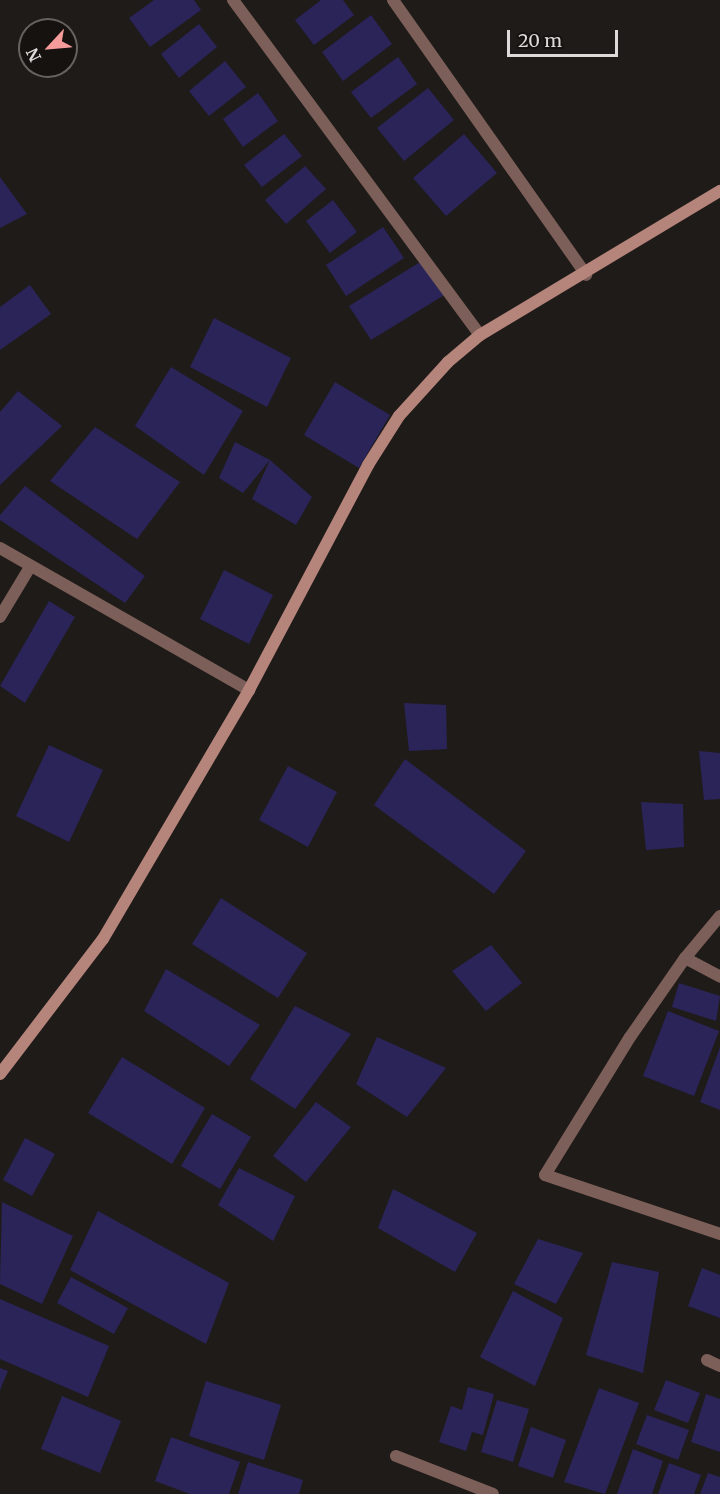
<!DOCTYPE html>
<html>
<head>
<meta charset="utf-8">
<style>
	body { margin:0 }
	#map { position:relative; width:720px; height:1494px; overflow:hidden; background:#1f1b19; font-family:Merriweather,serif }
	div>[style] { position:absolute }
	.building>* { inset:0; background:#2b2459 }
	.street>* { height:12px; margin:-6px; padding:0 6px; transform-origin:6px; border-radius:6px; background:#7d5f59 }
	.secondary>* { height:12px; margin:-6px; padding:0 6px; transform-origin:6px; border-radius:6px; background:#b5847b }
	span { translate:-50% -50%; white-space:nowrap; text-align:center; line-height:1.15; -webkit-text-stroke:4.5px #151210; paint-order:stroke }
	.north { position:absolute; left:18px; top:18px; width:60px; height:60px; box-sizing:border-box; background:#151210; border:2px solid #656260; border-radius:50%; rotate:244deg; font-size:16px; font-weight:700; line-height:24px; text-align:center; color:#dddbd9 }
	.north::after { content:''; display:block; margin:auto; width:21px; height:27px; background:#f59b99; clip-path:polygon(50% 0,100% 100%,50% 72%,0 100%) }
	.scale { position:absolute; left:507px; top:30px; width:111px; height:27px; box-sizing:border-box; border:3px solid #dddbd9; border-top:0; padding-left:8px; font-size:18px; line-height:21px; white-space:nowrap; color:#dddbd9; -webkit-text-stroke:4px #151210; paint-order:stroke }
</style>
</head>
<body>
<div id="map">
	<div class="building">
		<div style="clip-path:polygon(154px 0,194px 0,201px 10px,150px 47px,129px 18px)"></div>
		<div style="clip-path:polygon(321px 0,343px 0,354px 15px,314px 45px,295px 20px)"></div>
		<div style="clip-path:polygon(371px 15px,392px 44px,343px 81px,322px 52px)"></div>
		<div style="clip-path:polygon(199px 24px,217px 47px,179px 78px,161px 54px)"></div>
		<div style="clip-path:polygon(398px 57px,417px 84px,371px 118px,351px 92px)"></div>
		<div style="clip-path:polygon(225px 61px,246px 87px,209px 116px,189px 91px)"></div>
		<div style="clip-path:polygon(428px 88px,454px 120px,404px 161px,377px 128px)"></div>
		<div style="clip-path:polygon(258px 93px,278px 121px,243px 147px,223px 119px)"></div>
		<div style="clip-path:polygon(284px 134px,302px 156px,262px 187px,244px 165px)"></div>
		<div style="clip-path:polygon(464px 134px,497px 173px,446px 216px,413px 178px)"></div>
		<div style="clip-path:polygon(305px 166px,326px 189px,286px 224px,265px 200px)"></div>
		<div style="clip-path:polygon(0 177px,27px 214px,0 228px)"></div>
		<div style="clip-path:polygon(333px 200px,357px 232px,330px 253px,306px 221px)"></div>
		<div style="clip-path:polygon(383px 227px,404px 258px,346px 296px,326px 265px)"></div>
		<div style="clip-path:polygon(425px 259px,446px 294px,371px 340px,349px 306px)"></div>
		<div style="clip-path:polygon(30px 285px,51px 314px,0 350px,0 307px)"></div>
		<div style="clip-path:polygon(214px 318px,291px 358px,267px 407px,190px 367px)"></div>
		<div style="clip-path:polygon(171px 367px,243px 411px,204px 475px,135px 426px)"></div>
		<div style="clip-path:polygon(335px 382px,390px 415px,359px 468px,304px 435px)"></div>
		<div style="clip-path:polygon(18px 391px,62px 426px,0 485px,0 412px)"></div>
		<div style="clip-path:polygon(95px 427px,180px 482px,137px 539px,50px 481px)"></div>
		<div style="clip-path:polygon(235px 442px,270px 460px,312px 497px,296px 525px,252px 499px,270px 460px,243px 493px,219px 478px)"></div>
		<div style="clip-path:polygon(25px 486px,145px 576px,125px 603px,0 520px,0 515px)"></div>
		<div style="clip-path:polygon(224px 570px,273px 595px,249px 644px,200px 619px)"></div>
		<div style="clip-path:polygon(49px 601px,75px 617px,25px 703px,0 686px)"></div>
		<div style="clip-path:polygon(404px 703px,446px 705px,447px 749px,409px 751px)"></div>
		<div style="clip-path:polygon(49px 745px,103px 770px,69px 842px,16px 816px)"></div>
		<div style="clip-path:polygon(699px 751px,720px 753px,720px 799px,704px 800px)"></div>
		<div style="clip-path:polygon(405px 759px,526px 851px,494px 894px,374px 805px)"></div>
		<div style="clip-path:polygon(288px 766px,337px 792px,308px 847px,259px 820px)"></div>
		<div style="clip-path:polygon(641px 802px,683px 804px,684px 847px,646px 850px)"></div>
		<div style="clip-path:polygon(221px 898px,307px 953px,278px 998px,192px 944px)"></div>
		<div style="clip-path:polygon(491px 945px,522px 983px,486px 1011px,452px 971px)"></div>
		<div style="clip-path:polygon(166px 969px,260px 1025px,229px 1066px,144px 1011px)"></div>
		<div style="clip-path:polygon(679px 983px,720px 996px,716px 1021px,672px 1007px)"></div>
		<div style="clip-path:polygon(295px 1006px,351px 1034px,295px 1109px,250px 1079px)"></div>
		<div style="clip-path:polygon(668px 1011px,719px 1031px,694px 1096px,643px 1076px)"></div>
		<div style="clip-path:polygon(377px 1037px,446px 1068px,407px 1117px,356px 1084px)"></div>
		<div style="clip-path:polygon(720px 1047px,720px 1110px,700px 1102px)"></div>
		<div style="clip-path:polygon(122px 1057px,205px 1108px,172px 1164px,88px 1113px)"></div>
		<div style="clip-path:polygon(316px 1102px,351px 1127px,306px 1182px,273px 1156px)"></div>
		<div style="clip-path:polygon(212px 1114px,251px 1137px,220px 1189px,181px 1166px)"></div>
		<div style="clip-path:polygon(25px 1138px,55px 1154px,32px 1196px,3px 1180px)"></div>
		<div style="clip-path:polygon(239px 1168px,295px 1196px,273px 1241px,218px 1205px)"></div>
		<div style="clip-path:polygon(393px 1189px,477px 1233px,455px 1272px,378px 1228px)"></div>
		<div style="clip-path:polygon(2px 1202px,73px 1236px,42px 1304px,0 1284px)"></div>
		<div style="clip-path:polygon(98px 1211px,229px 1283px,206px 1344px,70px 1270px)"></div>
		<div style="clip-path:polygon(538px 1239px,583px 1253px,556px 1304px,514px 1284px)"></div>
		<div style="clip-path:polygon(612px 1262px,659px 1272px,643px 1373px,586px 1355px)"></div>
		<div style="clip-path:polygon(702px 1268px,720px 1275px,720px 1318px,688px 1306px)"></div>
		<div style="clip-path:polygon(71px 1277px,128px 1308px,114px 1334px,57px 1303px)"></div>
		<div style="clip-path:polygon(513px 1291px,563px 1318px,535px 1386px,480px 1357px)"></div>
		<div style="clip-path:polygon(0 1299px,109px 1346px,88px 1397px,0 1359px)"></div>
		<div style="clip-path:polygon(0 1368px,8px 1371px,0 1390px)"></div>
		<div style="clip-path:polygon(666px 1380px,700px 1393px,688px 1423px,654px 1410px)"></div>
		<div style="clip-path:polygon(206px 1381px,281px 1405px,264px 1460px,189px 1436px)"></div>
		<div style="clip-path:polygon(468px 1387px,494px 1394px,483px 1435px,472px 1432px,466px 1451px,439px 1442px,451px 1406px,462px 1410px)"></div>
		<div style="clip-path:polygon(599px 1388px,639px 1403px,605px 1494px,564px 1482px)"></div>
		<div style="clip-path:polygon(706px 1394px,720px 1399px,720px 1452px,691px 1442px)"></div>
		<div style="clip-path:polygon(62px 1396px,121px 1421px,100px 1473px,41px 1449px)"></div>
		<div style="clip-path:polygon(497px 1400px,529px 1409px,513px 1462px,481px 1452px)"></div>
		<div style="clip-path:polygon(647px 1415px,689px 1430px,678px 1460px,636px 1444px)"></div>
		<div style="clip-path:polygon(531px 1427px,566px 1440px,553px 1478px,518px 1466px)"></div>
		<div style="clip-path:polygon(171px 1437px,240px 1462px,229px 1494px,190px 1494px,155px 1481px)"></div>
		<div style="clip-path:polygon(633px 1449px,663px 1461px,652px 1494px,617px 1494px)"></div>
		<div style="clip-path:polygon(248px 1462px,303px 1480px,299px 1494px,238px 1494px)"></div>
		<div style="clip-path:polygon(669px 1463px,701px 1475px,694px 1494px,658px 1494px)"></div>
		<div style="clip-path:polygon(708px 1473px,720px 1477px,720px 1494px,700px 1494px)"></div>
	</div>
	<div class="street">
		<div style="left:233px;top:0;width:416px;rotate:53.6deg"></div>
		<div style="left:393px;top:0;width:336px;rotate:54.9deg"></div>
		<div style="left:0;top:548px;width:287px;rotate:29.7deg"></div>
		<div style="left:0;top:617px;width:58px;rotate:-59deg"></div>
		<div style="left:720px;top:916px;width:55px;rotate:129.8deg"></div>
		<div style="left:685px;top:958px;width:96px;rotate:124.8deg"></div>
		<div style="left:630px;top:1037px;width:162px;rotate:121.6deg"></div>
		<div style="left:545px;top:1175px;width:185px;rotate:18.6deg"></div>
		<div style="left:685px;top:958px;width:40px;rotate:28deg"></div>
		<div style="left:707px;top:1360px;width:14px;rotate:25deg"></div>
		<div style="left:396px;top:1456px;width:104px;rotate:21.4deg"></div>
	</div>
	<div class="secondary">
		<div style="left:0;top:1074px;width:170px;rotate:-52.7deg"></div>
		<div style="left:103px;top:939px;width:289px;rotate:-59.6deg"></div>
		<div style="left:249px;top:690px;width:255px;rotate:-62.1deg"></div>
		<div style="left:368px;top:465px;width:58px;rotate:-57.7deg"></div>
		<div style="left:399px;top:416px;width:73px;rotate:-47.8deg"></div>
		<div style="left:448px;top:362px;width:42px;rotate:-40.2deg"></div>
		<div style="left:480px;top:335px;width:280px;rotate:-31deg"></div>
	</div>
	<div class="north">N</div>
	<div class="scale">20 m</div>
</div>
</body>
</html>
